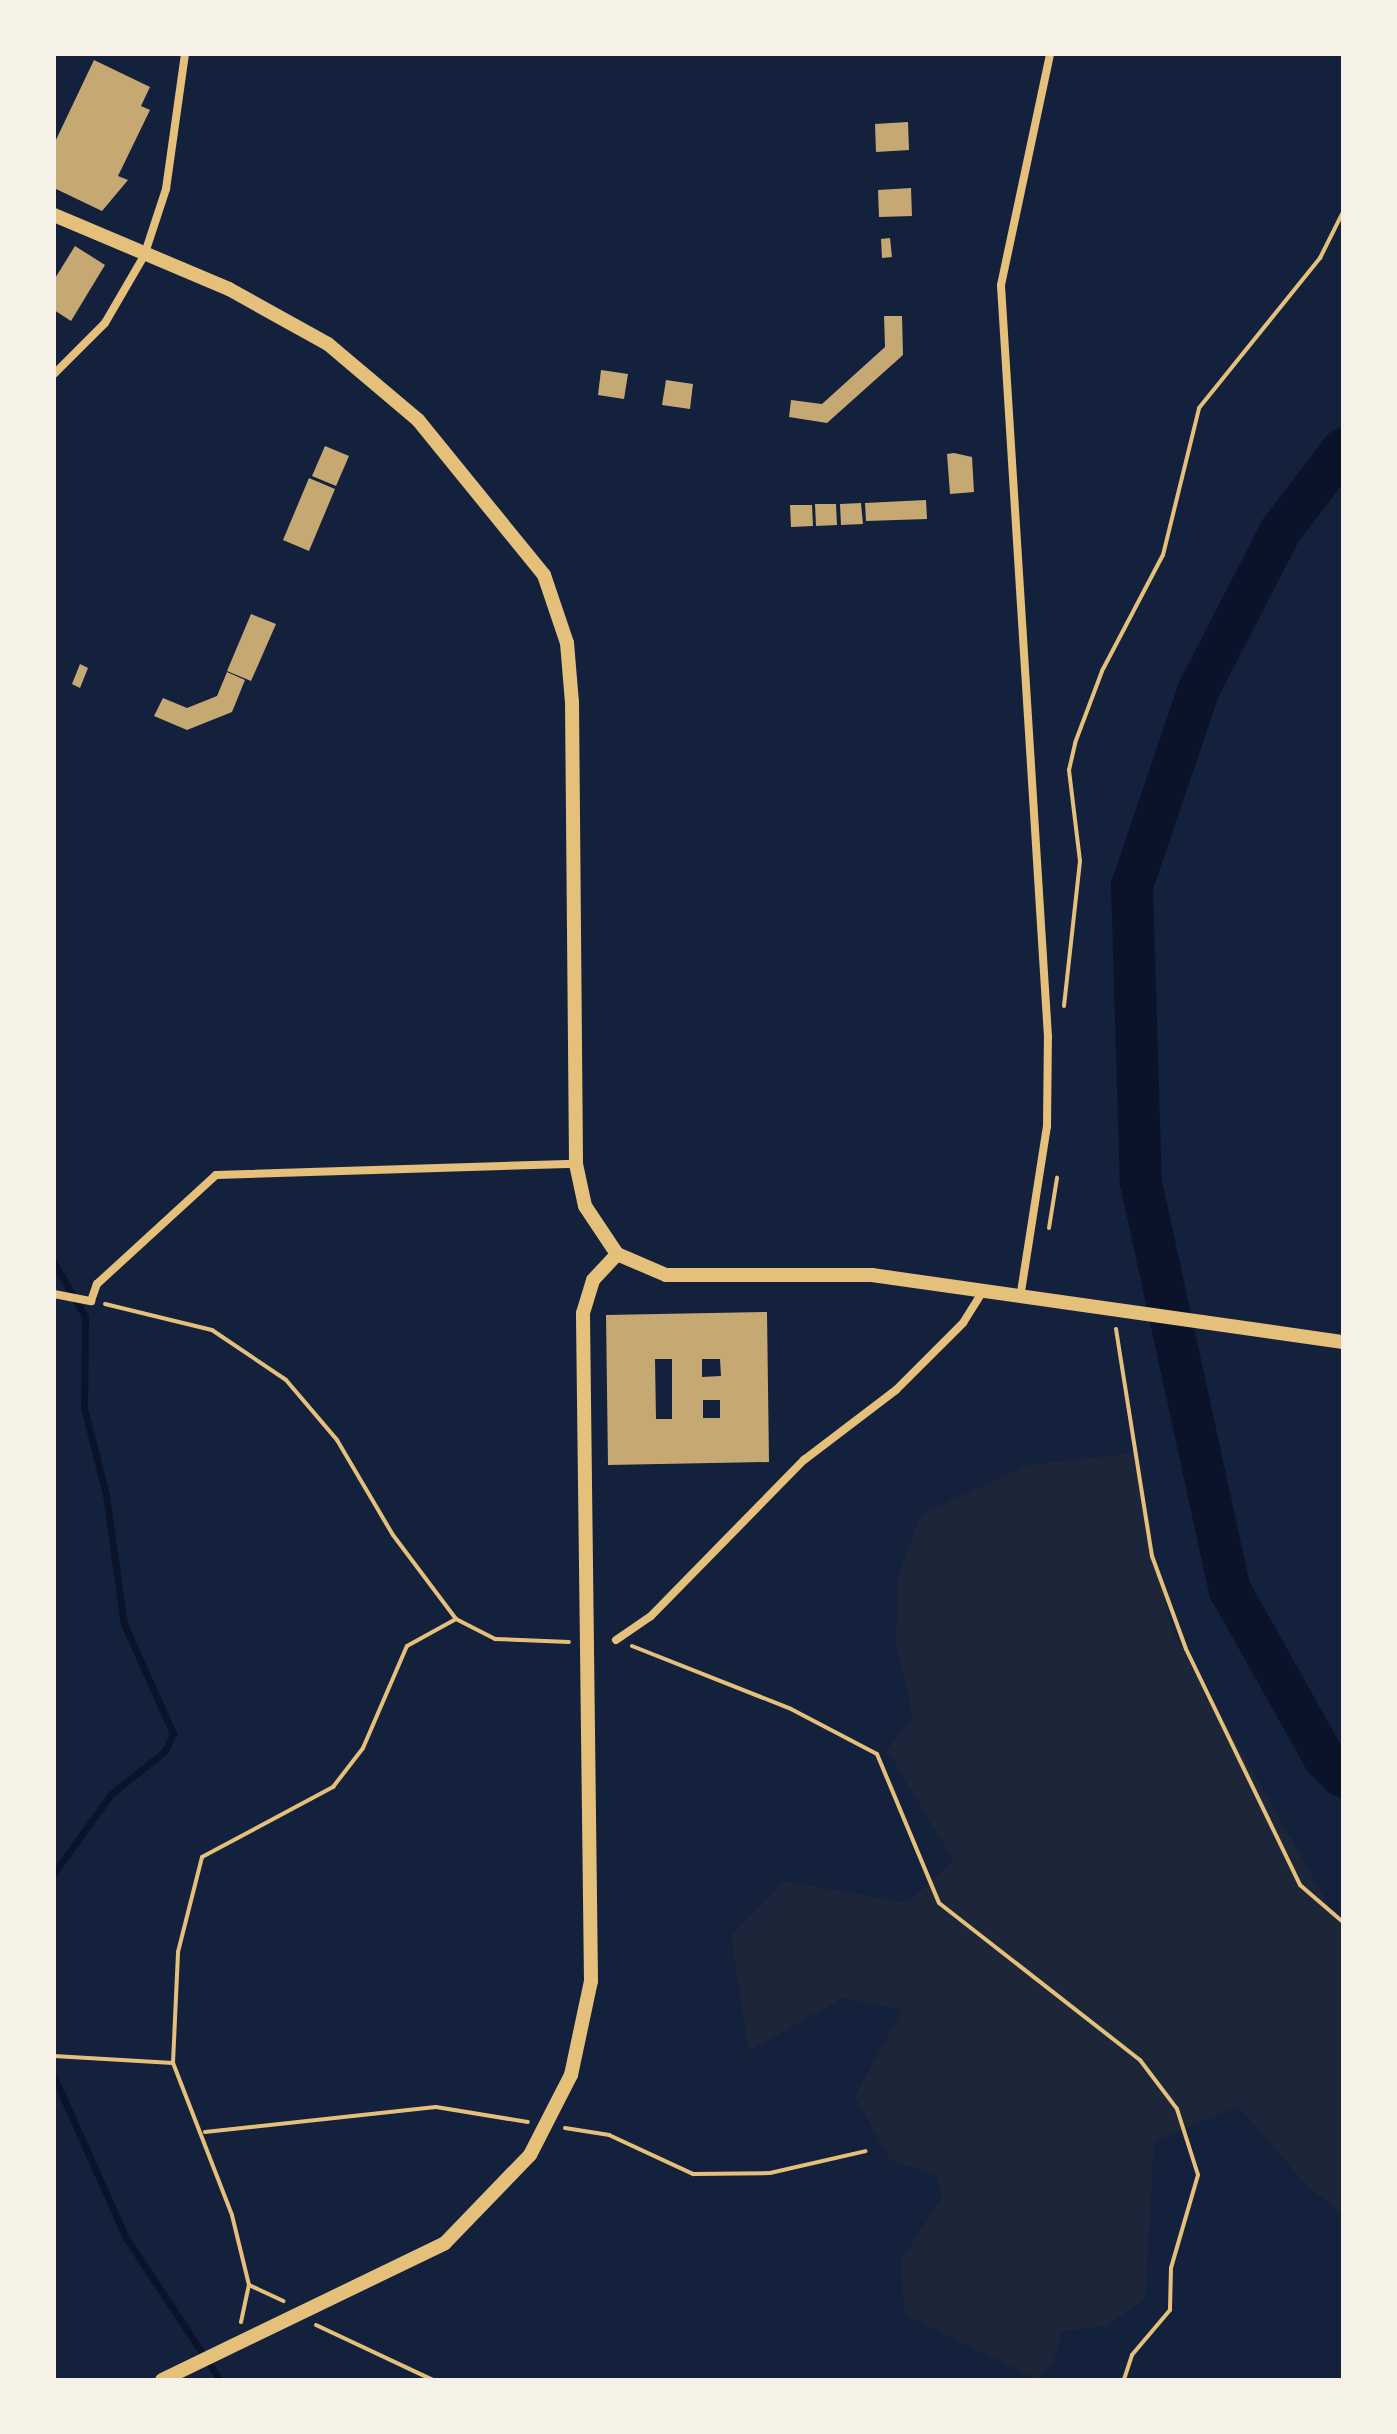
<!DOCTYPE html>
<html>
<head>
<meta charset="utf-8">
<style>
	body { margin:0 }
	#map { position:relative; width:1397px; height:2434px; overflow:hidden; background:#14213d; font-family:Literata,serif }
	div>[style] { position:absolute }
	.green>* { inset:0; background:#1d2539 }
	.stream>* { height:7px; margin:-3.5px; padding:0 3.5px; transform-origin:3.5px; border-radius:3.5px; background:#0b132b }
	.river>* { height:42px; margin:-21px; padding:0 21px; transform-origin:21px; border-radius:21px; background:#0b132b }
	.building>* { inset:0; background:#c6a872 }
	.path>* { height:4px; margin:-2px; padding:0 2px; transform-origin:2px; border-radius:2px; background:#e5c07b }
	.minor>* { height:8px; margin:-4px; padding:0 4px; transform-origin:4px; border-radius:4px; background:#e5c07b }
	.tertiary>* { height:14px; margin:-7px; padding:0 7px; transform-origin:7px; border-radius:7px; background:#e5c07b }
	span { translate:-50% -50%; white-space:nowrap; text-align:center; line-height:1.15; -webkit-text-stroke:8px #f6f1e7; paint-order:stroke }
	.frame { position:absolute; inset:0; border:56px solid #f6f1e7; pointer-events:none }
</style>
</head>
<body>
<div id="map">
	<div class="green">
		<div style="clip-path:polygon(1135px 1453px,1171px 1628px,1343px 1930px,1343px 2214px,1308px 2187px,1238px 2106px,1154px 2142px,1145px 2299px,1107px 2326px,1062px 2331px,1054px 2361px,1036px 2379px,904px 2314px,901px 2261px,942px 2196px,936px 2175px,890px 2160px,855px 2096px,902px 2010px,843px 1998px,749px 2051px,731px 1936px,784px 1881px,908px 1903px,953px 1860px,887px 1750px,913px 1717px,896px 1643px,898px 1577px,921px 1515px,1027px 1465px)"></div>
	</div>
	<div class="stream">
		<div style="left:54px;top:1263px;width:61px;rotate:59.7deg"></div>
		<div style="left:85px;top:1316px;width:92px;rotate:90.6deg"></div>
		<div style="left:84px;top:1408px;width:90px;rotate:75.8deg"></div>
		<div style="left:106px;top:1495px;width:130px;rotate:82.1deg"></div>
		<div style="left:124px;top:1624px;width:120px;rotate:65.8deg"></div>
		<div style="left:173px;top:1733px;width:20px;rotate:114deg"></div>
		<div style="left:165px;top:1751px;width:69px;rotate:141.5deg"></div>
		<div style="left:111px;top:1794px;width:97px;rotate:125.8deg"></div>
		<div style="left:54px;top:2077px;width:174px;rotate:65.9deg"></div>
		<div style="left:125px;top:2236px;width:173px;rotate:56.6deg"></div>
	</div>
	<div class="river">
		<div style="left:1343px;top:449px;width:102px;rotate:127.4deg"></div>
		<div style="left:1281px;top:530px;width:179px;rotate:117.3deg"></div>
		<div style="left:1199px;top:689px;width:208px;rotate:108.8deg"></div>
		<div style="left:1132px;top:886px;width:297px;rotate:88.3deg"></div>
		<div style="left:1141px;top:1183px;width:417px;rotate:77.7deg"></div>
		<div style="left:1230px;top:1590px;width:194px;rotate:60.7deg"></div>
		<div style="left:1325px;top:1759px;width:25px;rotate:45deg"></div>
	</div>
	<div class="building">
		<div style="clip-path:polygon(94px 60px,150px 87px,141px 106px,150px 110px,118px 176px,128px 180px,102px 211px,54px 188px,54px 144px)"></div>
		<div style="clip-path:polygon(908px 122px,909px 150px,876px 152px,875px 124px)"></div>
		<div style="clip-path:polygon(911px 188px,912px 216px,879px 217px,878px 190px)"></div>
		<div style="clip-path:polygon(890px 238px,892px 257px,882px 258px,881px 239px)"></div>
		<div style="clip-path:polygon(75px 246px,105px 265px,71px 321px,54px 310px,54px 280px)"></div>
		<div style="clip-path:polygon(884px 316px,902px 316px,903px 355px,827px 423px,789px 417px,791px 400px,822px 404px,885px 347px)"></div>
		<div style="clip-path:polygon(601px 370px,628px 374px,624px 399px,598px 395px)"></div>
		<div style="clip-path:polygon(666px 380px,693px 384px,690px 409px,662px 405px)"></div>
		<div style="clip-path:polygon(325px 446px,349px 456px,336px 486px,312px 476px)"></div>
		<div style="clip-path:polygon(954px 453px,972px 457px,974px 492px,950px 494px,947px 454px)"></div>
		<div style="clip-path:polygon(309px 478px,335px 489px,309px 551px,283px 540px)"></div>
		<div style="clip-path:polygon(926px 500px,927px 519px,866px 521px,865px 503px)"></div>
		<div style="clip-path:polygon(861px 503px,863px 524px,841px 525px,840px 504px)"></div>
		<div style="clip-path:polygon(815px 504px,836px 504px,837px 525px,816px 526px)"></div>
		<div style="clip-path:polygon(790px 505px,812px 505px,813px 526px,791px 527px)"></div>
		<div style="clip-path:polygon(251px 614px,276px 624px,251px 681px,227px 671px)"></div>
		<div style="clip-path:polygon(80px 664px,88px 668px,80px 688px,72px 684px)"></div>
		<div style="clip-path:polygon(227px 672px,245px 680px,232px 712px,187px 730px,154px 716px,163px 698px,187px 708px,217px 696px)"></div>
		<div style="clip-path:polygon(evenodd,767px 1312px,769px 1462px,608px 1465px,606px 1315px,767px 1312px,655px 1359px,672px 1359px,672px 1419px,656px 1419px,655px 1359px,767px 1312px,702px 1359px,720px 1359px,721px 1376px,702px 1377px,702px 1359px,767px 1312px,703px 1400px,720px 1400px,720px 1418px,703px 1418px,703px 1400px)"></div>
	</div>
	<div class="path">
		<div style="left:1064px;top:1006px;width:146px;rotate:-83.7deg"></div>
		<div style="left:1080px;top:861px;width:92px;rotate:-96.9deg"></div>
		<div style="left:1069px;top:770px;width:28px;rotate:-77deg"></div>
		<div style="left:1075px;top:743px;width:77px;rotate:-69.4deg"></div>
		<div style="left:1102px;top:671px;width:131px;rotate:-62.3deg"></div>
		<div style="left:1163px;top:555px;width:151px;rotate:-76.2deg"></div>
		<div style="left:1199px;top:408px;width:193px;rotate:-51.1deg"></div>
		<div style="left:1320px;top:258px;width:51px;rotate:-63.4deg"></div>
		<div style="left:1049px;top:1228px;width:51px;rotate:-80.9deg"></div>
		<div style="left:105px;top:1304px;width:110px;rotate:13.7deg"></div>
		<div style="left:212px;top:1330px;width:89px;rotate:34deg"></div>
		<div style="left:286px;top:1380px;width:79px;rotate:49.6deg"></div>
		<div style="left:337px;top:1440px;width:110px;rotate:59.5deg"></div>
		<div style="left:393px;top:1535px;width:105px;rotate:53.1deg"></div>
		<div style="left:456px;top:1619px;width:44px;rotate:27.1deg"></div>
		<div style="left:495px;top:1639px;width:74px;rotate:2.3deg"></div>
		<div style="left:1116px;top:1329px;width:230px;rotate:81deg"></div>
		<div style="left:1152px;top:1556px;width:99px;rotate:69.9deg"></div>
		<div style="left:1186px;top:1649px;width:262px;rotate:64.2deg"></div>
		<div style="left:1300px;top:1885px;width:57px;rotate:40.7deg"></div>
		<div style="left:632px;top:1646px;width:171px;rotate:21.6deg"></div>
		<div style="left:791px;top:1709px;width:97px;rotate:27.6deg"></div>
		<div style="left:877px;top:1754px;width:161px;rotate:67.4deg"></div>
		<div style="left:939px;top:1903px;width:255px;rotate:38deg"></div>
		<div style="left:1140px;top:2060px;width:61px;rotate:52.9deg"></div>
		<div style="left:1177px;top:2109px;width:69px;rotate:72.3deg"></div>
		<div style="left:1198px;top:2175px;width:97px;rotate:106.2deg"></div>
		<div style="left:1171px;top:2268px;width:42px;rotate:91.4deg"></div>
		<div style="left:1170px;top:2310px;width:59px;rotate:130.2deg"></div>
		<div style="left:1132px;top:2355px;width:26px;rotate:108deg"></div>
		<div style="left:54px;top:2056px;width:119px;rotate:3.4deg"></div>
		<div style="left:565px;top:2128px;width:45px;rotate:9deg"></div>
		<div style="left:609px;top:2135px;width:93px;rotate:24.9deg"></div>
		<div style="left:693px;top:2174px;width:77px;rotate:-0.7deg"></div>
		<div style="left:770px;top:2173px;width:98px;rotate:-12.9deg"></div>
		<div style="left:205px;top:2132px;width:232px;rotate:-6.2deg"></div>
		<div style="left:436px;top:2107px;width:93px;rotate:9.3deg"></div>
		<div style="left:249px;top:2285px;width:38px;rotate:25deg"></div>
		<div style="left:241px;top:2322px;width:38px;rotate:-78deg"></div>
		<div style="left:249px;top:2285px;width:72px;rotate:-103.7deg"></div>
		<div style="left:232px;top:2215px;width:163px;rotate:-111.2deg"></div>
		<div style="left:173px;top:2063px;width:111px;rotate:-87.4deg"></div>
		<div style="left:178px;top:1952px;width:98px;rotate:-75.8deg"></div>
		<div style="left:202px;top:1857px;width:149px;rotate:-28.1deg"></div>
		<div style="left:333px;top:1787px;width:49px;rotate:-52.4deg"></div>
		<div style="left:363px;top:1748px;width:111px;rotate:-66.7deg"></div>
		<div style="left:407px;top:1646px;width:56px;rotate:-28.9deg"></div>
		<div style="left:316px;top:2325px;width:129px;rotate:25.2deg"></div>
		<div style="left:555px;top:2380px;width:46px"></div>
	</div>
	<div class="minor">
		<div style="left:54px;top:374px;width:72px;rotate:-45deg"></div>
		<div style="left:105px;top:323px;width:78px;rotate:-59.8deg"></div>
		<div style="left:144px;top:256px;width:71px;rotate:-71.8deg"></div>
		<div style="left:166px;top:189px;width:136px;rotate:-82deg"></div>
		<div style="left:1021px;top:1292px;width:168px;rotate:-81.1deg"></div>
		<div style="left:1047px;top:1126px;width:89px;rotate:-89.4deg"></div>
		<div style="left:1048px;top:1037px;width:753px;rotate:-93.58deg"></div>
		<div style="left:1001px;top:285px;width:236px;rotate:-78deg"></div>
		<div style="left:54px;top:1294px;width:38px;rotate:11deg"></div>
		<div style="left:91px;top:1301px;width:18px;rotate:-71deg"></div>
		<div style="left:97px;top:1284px;width:161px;rotate:-42.5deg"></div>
		<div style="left:216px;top:1175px;width:360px;rotate:-1.8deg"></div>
		<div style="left:616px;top:1640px;width:42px;rotate:-34.4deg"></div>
		<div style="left:651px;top:1616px;width:219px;rotate:-45.6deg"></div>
		<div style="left:804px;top:1460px;width:116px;rotate:-37.3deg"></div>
		<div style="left:896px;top:1390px;width:95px;rotate:-45deg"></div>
		<div style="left:963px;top:1323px;width:39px;rotate:-58deg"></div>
	</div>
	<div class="tertiary">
		<div style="left:54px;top:215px;width:190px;rotate:22.9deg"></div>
		<div style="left:229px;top:289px;width:113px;rotate:29.1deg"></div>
		<div style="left:328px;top:344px;width:118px;rotate:40.2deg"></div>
		<div style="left:418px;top:420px;width:200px;rotate:50.9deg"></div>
		<div style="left:544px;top:575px;width:72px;rotate:71.3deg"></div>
		<div style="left:567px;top:643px;width:59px;rotate:85.2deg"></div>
		<div style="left:572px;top:702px;width:462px;rotate:89.5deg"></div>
		<div style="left:576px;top:1164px;width:43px;rotate:77.9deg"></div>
		<div style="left:585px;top:1206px;width:58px;rotate:56.3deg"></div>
		<div style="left:617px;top:1254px;width:53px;rotate:23.2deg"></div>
		<div style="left:666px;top:1275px;width:206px"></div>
		<div style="left:872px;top:1275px;width:476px;rotate:8.1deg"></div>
		<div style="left:162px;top:2380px;width:314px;rotate:-25.8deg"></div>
		<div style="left:445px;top:2243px;width:122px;rotate:-46deg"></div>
		<div style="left:530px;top:2155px;width:90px;rotate:-62.9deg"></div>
		<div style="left:571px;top:2075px;width:96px;rotate:-78deg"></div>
		<div style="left:591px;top:1981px;width:668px;rotate:-90.69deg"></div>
		<div style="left:583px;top:1313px;width:34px;rotate:-73deg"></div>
		<div style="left:593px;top:1280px;width:35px;rotate:-47deg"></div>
	</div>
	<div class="frame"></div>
</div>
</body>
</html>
